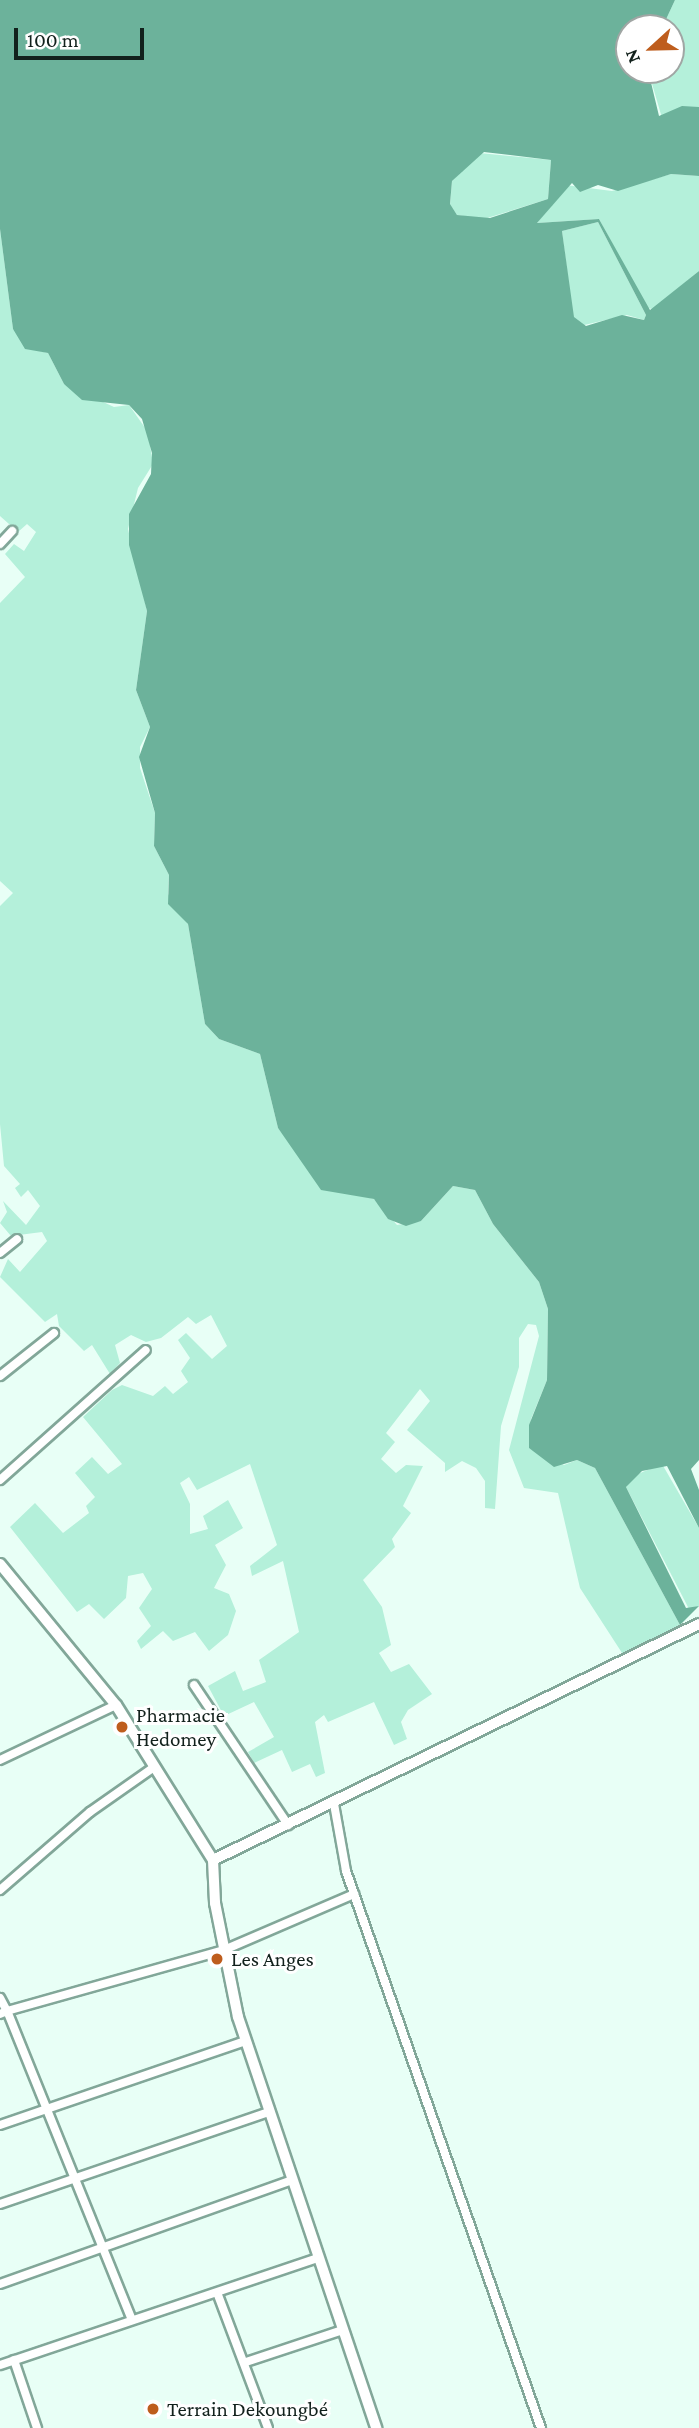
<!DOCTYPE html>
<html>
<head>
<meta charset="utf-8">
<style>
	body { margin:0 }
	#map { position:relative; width:699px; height:2428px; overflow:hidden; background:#e8fff6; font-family:"Crimson Pro",serif }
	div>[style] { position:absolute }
	.green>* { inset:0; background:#b4f0da }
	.water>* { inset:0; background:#6cb29b }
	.roads { filter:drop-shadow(2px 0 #82a799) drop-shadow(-2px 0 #82a799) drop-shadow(0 2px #82a799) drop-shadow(0 -2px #82a799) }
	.street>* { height:8px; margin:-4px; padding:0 4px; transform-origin:4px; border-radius:4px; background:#fff }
	.secondary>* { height:10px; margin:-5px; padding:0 5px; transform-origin:5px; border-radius:5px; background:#fff }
	.dots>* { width:19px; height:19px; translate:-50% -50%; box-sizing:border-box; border:4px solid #fff; border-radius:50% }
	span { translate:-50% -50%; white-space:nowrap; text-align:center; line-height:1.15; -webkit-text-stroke:6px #fff; paint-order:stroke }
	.poi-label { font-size:21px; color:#12211c }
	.left { translate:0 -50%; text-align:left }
	.north { position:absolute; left:615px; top:14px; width:70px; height:70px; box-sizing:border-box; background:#fff; border:2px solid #a0a6a4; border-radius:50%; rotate:248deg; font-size:19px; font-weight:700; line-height:28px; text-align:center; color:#12211c }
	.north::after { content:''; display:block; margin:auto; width:24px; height:32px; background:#be5d1d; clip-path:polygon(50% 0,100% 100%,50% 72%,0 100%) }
	.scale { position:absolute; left:14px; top:28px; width:130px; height:32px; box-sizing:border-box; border:4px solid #12211c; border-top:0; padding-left:9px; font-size:21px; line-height:24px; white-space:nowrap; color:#12211c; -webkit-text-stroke:5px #fff; paint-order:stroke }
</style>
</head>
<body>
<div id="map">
	<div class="green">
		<div style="clip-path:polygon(675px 0,699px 0,699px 107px,662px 118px,648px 70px,671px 70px,671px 28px,662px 28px)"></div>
		<div style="clip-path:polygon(479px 153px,551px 160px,548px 199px,484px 219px,457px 215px,450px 205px,452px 181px)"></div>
		<div style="clip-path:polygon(671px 174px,699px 176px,699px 271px,653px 309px,647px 308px,599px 219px,537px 223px,565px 185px,612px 191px)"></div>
		<div style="clip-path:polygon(598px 222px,646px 315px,644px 320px,627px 315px,580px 326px,573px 317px,562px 231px)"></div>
		<div style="clip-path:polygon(0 229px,13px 329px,32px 349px,48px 353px,64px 384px,114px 407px,129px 405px,148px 432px,153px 464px,138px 488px,128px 529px,147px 611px,136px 690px,150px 727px,140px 747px,140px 768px,155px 813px,154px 846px,169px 875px,168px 894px,188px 924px,205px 1024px,219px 1039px,260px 1054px,278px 1128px,304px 1161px,348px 1192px,374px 1199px,397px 1225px,421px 1221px,453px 1186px,475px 1190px,493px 1224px,539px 1282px,548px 1309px,547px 1380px,531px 1419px,529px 1448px,564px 1465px,577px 1460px,595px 1468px,680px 1625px,624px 1656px,580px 1588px,558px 1493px,524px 1488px,509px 1450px,539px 1336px,536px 1325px,528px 1324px,519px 1338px,519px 1367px,501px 1426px,495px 1509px,485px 1508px,485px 1481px,476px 1468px,462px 1461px,445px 1472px,445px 1463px,407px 1430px,430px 1401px,420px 1389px,386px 1433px,395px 1442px,381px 1459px,396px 1473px,406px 1465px,423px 1466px,403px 1506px,411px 1513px,392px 1539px,395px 1547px,363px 1580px,382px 1607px,391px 1645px,379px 1653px,391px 1672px,409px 1664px,432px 1694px,408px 1710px,401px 1722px,407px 1739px,394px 1745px,374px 1702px,328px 1722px,324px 1715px,315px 1722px,325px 1773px,316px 1777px,310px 1764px,292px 1772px,282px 1750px,254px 1763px,248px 1752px,274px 1737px,254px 1702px,224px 1716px,208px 1686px,235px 1671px,243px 1691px,266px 1682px,259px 1660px,299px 1632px,283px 1561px,252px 1576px,250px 1566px,277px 1545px,250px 1464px,197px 1490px,189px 1477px,180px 1483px,190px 1504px,190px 1534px,208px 1529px,203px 1516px,228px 1500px,243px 1528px,215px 1545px,226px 1565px,214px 1588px,229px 1594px,236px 1611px,228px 1635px,209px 1651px,195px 1632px,173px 1641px,163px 1631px,141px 1649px,137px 1641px,151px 1626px,139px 1608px,152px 1589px,143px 1573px,128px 1576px,126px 1598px,104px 1619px,89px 1604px,77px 1612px,10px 1527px,35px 1503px,63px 1533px,89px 1513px,86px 1506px,95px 1497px,75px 1473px,92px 1457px,108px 1474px,122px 1464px,83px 1417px,112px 1390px,122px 1385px,153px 1396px,165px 1386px,173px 1394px,188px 1382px,181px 1371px,190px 1358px,178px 1340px,186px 1333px,212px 1359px,227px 1346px,211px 1315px,196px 1324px,188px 1317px,161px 1338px,146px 1342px,131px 1335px,115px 1345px,120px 1363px,110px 1374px,92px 1345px,84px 1351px,59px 1326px,57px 1314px,45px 1322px,0 1277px,8px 1259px,20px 1272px,47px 1241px,42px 1232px,11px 1236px,0 1223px,7px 1212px,3px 1201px,26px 1225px,40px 1206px,28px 1190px,21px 1197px,15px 1188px,20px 1184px,4px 1166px,0 1124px,0 906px,13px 893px,0 881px,0 603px,25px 577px,5px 554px,14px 544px,24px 551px,36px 532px,27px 524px,18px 532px,0 516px)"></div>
		<div style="clip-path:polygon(662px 1464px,699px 1528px,699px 1606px,689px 1609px,626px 1487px,633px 1476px)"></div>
	</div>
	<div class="water">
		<div style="clip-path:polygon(evenodd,0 0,675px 0,662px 28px,629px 28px,629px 70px,648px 70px,659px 116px,682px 106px,699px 107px,699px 176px,671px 174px,618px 191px,598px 185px,580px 192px,572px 183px,537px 223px,599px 219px,650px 310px,699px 271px,699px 1460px,691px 1469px,699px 1490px,699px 1528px,667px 1466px,642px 1471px,626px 1487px,686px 1608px,699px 1606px,680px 1625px,595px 1468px,577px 1460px,554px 1467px,529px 1448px,529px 1425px,547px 1380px,548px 1309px,539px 1282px,493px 1224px,475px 1190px,453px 1186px,421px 1221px,406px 1226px,388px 1219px,374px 1199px,321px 1190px,278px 1128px,260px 1054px,219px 1039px,205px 1024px,188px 924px,168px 904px,169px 875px,154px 846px,155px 813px,139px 757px,150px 727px,136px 690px,147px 611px,129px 545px,129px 514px,151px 474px,152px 453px,142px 419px,129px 405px,82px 400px,64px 384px,48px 353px,25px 349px,13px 329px,0 229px,0 0,484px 152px,551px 160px,548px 199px,490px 218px,457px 215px,450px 204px,452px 181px,484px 152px,0 0,598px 222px,646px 315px,644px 320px,622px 315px,586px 326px,574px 317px,562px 231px,598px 222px)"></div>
	</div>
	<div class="roads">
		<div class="street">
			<div style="left:0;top:544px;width:18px;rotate:-47deg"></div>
			<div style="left:0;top:1253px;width:22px;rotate:-39deg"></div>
			<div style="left:0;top:1376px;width:69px;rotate:-38.5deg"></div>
			<div style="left:0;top:1480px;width:195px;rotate:-41.7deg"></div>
			<div style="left:194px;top:1685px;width:169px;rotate:56.1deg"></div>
			<div style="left:0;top:1760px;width:128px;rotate:-25.4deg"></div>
			<div style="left:334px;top:1804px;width:68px;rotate:79.8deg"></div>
			<div style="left:346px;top:1871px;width:590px;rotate:70.71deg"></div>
			<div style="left:0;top:1890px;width:119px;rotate:-40.9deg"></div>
			<div style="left:90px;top:1812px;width:78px;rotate:-35.1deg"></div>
			<div style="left:0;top:1998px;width:15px;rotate:62deg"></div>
			<div style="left:7px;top:2011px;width:8px;rotate:157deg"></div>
			<div style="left:0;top:2125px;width:259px;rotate:-18.9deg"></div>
			<div style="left:0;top:2204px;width:284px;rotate:-18.9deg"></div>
			<div style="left:0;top:2284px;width:308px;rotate:-19.6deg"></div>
			<div style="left:218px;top:2295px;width:142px;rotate:69.4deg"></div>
			<div style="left:132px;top:2320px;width:333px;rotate:-112deg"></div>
			<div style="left:7px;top:2011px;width:225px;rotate:-15.7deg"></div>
			<div style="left:224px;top:1950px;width:142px;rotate:-23.3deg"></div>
			<div style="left:14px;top:2360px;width:72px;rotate:71.3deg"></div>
			<div style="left:246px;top:2362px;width:99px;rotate:-18.3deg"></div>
			<div style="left:0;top:2365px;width:332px;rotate:-18.6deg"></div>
		</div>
		<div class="secondary">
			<div style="left:0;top:1564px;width:183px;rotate:50.6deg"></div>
			<div style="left:116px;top:1705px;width:183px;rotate:58deg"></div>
			<div style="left:213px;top:1860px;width:43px;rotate:87.3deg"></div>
			<div style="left:215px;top:1903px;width:116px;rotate:78.6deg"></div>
			<div style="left:238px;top:2017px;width:434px;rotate:71.4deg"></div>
			<div style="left:213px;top:1860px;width:540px;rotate:-25.9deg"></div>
		</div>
	</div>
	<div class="dots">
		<div style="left:122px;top:1727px;background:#be5d1d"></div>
		<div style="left:217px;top:1959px;background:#be5d1d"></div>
		<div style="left:153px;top:2409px;background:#be5d1d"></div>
	</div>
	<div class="poi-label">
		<span class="left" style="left:136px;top:1727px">Pharmacie<br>Hedomey</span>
		<span class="left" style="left:231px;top:1959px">Les Anges</span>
		<span class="left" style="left:167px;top:2409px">Terrain Dekoungbé</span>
	</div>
	<div class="north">N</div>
	<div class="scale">100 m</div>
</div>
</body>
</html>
